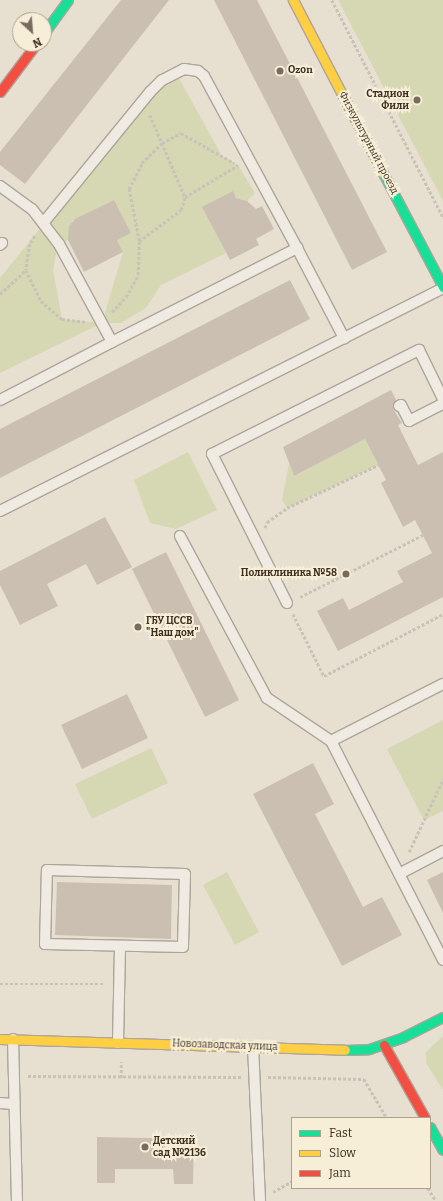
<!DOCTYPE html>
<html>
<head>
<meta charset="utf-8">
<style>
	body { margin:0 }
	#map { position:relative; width:443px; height:1201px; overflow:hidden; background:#e7e0d1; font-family:Bitter,serif }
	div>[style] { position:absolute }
	.green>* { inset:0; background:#d6d7b3 }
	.building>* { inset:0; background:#cbbfb2 }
	.path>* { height:2.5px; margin-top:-1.25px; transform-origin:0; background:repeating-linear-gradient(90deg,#c8c2b9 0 3px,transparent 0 5px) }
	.roads { filter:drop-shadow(1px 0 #ada599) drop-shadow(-1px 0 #ada599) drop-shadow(0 1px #ada599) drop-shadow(0 -1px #ada599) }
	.lane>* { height:10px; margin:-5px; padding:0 5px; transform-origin:5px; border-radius:5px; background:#efebe3 }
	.fast>* { height:9px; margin:-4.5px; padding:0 4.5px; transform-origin:4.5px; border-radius:4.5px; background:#16e098 }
	.slow>* { height:9px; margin:-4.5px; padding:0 4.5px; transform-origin:4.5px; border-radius:4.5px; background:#ffcf43 }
	.jam>* { height:9px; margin:-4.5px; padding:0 4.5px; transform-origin:4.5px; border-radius:4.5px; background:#f24e42 }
	.dots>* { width:11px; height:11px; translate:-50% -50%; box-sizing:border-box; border:2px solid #f7eed8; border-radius:50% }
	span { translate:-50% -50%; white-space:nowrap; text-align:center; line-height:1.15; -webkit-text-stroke:4px #f7eed8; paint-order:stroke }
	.poi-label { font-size:10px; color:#3d2e20; font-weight:700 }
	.left { translate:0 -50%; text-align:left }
	.right { translate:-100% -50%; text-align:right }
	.street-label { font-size:10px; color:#3d2e20 }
	.legend { position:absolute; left:291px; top:1117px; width:140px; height:72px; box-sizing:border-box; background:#f7eed8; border:1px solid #ada18e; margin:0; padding:5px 7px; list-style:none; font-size:12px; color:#3d2e20 }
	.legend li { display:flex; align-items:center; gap:8px; height:20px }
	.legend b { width:20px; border:1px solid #ada18e }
	.north { position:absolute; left:12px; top:12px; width:40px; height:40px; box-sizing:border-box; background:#f7eed8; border:1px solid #ada18e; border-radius:50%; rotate:154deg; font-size:11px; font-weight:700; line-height:16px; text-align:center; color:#3d2e20 }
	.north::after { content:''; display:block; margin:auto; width:14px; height:18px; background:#786c5e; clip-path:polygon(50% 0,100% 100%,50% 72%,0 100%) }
</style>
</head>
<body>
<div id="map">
	<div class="green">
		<div style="clip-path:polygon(338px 0,443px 0,443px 201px)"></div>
		<div style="clip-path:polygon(evenodd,176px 73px,222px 156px,238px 165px,255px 193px,247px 201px,236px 198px,203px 207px,226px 253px,161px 285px,146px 308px,121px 323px,102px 323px,0 373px,0 278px,150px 92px,176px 73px,114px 200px,131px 233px,117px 240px,123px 252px,102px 323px,62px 319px,53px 270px,58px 244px,68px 240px,72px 221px,114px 200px)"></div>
		<div style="clip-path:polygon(365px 439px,378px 465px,287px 508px,282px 500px,289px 464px,294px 476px)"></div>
		<div style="clip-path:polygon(188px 452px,217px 510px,176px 529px,150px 523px,134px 480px)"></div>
		<div style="clip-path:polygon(443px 720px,443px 811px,424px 820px,387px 749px)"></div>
		<div style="clip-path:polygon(151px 748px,168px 783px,92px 819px,75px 784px)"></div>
		<div style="clip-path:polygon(227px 872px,259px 932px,235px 945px,203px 885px)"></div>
		<div style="clip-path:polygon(443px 1036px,443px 1090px,426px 1063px,426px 1052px)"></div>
	</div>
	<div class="building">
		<div style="clip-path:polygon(121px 0,169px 0,25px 184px,0 165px,0 152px)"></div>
		<div style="clip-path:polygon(214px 0,257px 0,387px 252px,352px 270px)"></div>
		<div style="clip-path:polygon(233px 191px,236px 198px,247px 201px,256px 209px,262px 206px,274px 229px,256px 239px,259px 245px,230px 260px,202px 207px)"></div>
		<div style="clip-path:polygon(114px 200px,131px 233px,117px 240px,123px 252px,84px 272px,68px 240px,69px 226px,75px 219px)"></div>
		<div style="clip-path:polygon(290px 280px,310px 319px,0 478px,0 429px)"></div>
		<div style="clip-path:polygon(391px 390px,396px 400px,393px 409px,402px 423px,398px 425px,418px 465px,443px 452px,443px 597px,338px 651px,317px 611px,343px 598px,349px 610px,403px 582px,397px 571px,432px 553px,415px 520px,403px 527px,381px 483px,386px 480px,365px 439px,294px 476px,283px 447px)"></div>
		<div style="clip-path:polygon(105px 517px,132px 567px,97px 585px,86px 564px,47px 584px,58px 606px,20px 625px,0 585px,0 571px)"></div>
		<div style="clip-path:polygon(166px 552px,239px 700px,205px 717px,132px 569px)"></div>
		<div style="clip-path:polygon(127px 694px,148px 738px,82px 769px,61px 725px)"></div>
		<div style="clip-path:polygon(313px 763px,334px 804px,315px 814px,363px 907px,382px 897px,402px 935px,342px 966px,253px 794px)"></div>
		<div style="clip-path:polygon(443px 872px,443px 913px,427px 880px)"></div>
		<div style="clip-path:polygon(57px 882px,172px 885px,171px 939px,55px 935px)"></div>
		<div style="clip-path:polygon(97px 1137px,194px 1139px,193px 1184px,174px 1184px,173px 1169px,115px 1169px,115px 1183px,97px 1183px)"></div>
	</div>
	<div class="path">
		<div style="left:332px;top:0;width:244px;rotate:62.9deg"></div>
		<div style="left:150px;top:115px;width:89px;rotate:66.9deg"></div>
		<div style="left:35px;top:236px;width:9px;rotate:122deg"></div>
		<div style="left:30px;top:244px;width:26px;rotate:99deg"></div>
		<div style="left:26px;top:270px;width:34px;rotate:64deg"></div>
		<div style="left:41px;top:301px;width:28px;rotate:41deg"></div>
		<div style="left:62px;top:319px;width:23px;rotate:7deg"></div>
		<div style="left:139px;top:241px;width:53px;rotate:-100.9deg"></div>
		<div style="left:129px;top:189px;width:29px;rotate:-63deg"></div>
		<div style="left:142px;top:163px;width:28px;rotate:-45deg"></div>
		<div style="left:162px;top:143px;width:21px;rotate:-28deg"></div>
		<div style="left:181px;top:133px;width:61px;rotate:29.5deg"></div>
		<div style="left:0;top:294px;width:35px;rotate:-43deg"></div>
		<div style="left:112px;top:312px;width:21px;rotate:-47deg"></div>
		<div style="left:126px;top:297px;width:25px;rotate:-61deg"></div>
		<div style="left:138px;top:275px;width:34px;rotate:-88deg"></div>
		<div style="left:139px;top:241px;width:52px;rotate:-36.4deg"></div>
		<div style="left:181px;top:210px;width:14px;rotate:-73deg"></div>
		<div style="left:185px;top:197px;width:62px;rotate:-31.1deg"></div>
		<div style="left:265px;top:528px;width:6px;rotate:-72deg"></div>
		<div style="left:267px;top:522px;width:24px;rotate:-35deg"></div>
		<div style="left:287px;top:508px;width:101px;rotate:-25.3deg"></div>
		<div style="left:300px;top:597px;width:138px;rotate:-26.8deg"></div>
		<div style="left:293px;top:614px;width:69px;rotate:63.4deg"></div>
		<div style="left:324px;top:676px;width:134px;rotate:-27.5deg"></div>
		<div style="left:409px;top:852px;width:81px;rotate:-65deg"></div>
		<div style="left:0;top:984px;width:105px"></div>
		<div style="left:28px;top:1076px;width:213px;rotate:0.3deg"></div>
		<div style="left:268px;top:1077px;width:96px;rotate:1.2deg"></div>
		<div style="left:364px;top:1079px;width:45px;rotate:59.5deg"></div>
		<div style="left:121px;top:1078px;width:16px;rotate:-90deg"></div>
		<div style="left:428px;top:1188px;width:15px;rotate:58deg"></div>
		<div style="left:273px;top:1192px;width:22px;rotate:-30deg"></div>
	</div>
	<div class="roads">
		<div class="lane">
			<div style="left:0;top:186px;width:39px;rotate:36deg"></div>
			<div style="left:32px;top:209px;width:44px;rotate:52.4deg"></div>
			<div style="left:59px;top:244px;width:111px;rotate:61.6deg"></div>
			<div style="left:112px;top:342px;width:208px;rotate:-26.9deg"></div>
			<div style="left:297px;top:248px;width:196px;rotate:-118.4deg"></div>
			<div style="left:204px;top:76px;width:8px;rotate:-140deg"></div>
			<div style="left:198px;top:71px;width:14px;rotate:-172deg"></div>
			<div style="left:184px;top:69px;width:25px;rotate:153deg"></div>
			<div style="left:162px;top:80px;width:17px;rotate:135deg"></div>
			<div style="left:150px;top:92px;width:169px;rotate:129.2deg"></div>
			<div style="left:0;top:245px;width:3px;rotate:-45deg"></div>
			<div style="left:297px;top:248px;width:102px;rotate:62.4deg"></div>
			<div style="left:0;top:400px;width:126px;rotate:-27.4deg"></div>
			<div style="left:399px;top:406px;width:2px;rotate:-27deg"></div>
			<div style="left:401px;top:405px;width:18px;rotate:63deg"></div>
			<div style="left:409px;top:421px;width:38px;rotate:-27deg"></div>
			<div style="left:0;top:511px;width:496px;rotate:-26.7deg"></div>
			<div style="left:180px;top:536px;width:184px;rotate:61.8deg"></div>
			<div style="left:267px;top:698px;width:77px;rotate:33.9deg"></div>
			<div style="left:331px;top:741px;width:246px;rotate:62.9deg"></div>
			<div style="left:287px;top:603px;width:167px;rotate:-116.7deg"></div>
			<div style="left:212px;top:454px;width:232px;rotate:-26.7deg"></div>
			<div style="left:419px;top:350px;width:55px;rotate:63.9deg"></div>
			<div style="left:331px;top:741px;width:126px;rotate:-27deg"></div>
			<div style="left:47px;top:870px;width:138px;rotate:1.7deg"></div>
			<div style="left:185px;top:874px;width:73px;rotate:91.6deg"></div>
			<div style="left:183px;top:947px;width:138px;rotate:-178.8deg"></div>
			<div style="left:45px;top:944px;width:74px;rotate:-88.5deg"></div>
			<div style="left:399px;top:874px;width:50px;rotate:-27.6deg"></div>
			<div style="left:13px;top:1039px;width:162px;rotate:88.6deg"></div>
			<div style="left:118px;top:1043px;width:97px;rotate:-88.8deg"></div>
			<div style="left:253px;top:1046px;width:154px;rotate:87.4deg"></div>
			<div style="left:0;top:1103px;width:13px;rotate:4deg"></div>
		</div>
		<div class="fast">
			<div style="left:44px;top:33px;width:41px;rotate:-54deg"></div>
			<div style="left:383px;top:173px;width:129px;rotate:62.2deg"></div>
			<div style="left:345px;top:1050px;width:24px;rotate:-2deg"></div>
			<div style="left:369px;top:1049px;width:36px;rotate:-19deg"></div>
			<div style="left:403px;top:1037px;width:45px;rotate:-26.6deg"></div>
			<div style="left:430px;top:1127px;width:26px;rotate:61deg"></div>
		</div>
		<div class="slow">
			<div style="left:293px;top:0;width:195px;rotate:62.5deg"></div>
			<div style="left:0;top:1039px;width:345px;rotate:1.8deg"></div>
		</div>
		<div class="jam">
			<div style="left:0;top:92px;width:60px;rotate:-53.1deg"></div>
			<div style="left:384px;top:1045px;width:84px;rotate:60.7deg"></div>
		</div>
	</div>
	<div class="dots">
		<div style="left:280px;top:71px;background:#786c5e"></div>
		<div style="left:417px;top:100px;background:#786c5e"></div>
		<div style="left:346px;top:574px;background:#786c5e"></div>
		<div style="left:138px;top:627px;background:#786c5e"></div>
		<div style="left:145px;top:1147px;background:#786c5e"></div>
	</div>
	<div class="poi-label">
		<span class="left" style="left:288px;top:71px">Ozon</span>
		<span class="right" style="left:409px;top:100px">Стадион<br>Фили</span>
		<span class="right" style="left:337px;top:574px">Поликлиника №58</span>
		<span class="left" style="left:146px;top:627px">ГБУ ЦССВ<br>"Наш дом"</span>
		<span class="left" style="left:153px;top:1147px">Детский<br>сад №2136</span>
	</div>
	<div class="street-label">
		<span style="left:368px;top:143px;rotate:62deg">Физкультурный проезд</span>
		<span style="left:225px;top:1046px;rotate:2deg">Новозаводская улица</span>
	</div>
	<ul class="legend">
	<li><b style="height:5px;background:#16e098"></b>Fast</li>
	<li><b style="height:5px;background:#ffcf43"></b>Slow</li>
	<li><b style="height:5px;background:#f24e42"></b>Jam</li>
	</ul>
	<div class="north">N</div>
</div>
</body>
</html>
